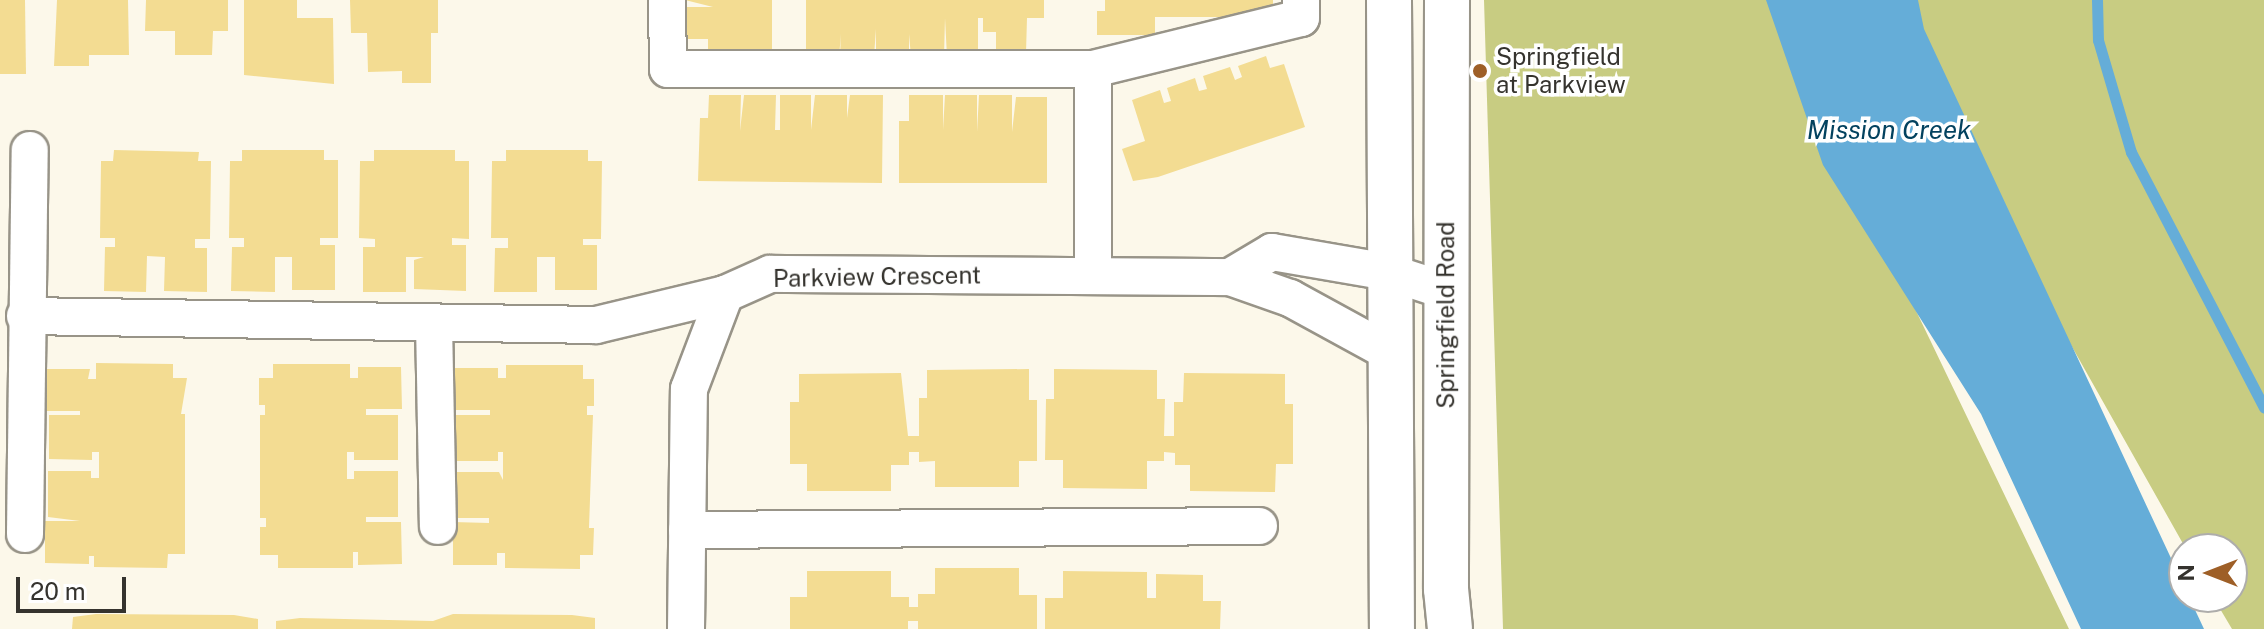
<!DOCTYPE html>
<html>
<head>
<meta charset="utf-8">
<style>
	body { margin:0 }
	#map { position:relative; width:2264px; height:629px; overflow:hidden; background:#fcf8ea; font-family:"Public Sans",sans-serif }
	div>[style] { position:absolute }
	.forest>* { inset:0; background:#c8cc82 }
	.water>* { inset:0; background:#65add8 }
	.stream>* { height:11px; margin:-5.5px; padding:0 5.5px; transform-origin:5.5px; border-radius:5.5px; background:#65add8 }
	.building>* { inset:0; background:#f3dc92 }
	.roads { filter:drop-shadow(2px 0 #989488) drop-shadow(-2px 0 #989488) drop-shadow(0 2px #989488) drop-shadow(0 -2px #989488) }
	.minor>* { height:36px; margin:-18px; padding:0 18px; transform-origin:18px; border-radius:18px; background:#fff }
	.major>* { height:44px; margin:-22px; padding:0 22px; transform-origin:22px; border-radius:22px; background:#fff }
	.dots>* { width:22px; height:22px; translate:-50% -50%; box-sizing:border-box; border:4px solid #fff; border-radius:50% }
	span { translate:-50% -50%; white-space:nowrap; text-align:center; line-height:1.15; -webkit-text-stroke:7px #fff; paint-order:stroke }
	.poi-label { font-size:24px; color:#35332e }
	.left { translate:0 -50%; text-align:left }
	.street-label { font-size:24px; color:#35332e }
	.water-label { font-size:26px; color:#03425f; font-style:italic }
	.north { position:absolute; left:2168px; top:533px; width:80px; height:80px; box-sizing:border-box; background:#fff; border:2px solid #aeadab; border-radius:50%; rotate:270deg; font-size:22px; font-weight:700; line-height:32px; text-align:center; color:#35332e }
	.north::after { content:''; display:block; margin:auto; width:28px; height:36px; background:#9e5f27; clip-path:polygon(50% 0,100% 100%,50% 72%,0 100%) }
	.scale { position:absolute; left:16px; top:577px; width:110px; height:36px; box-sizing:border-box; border:4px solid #35332e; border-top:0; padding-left:10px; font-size:24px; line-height:28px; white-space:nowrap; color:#35332e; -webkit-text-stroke:6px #fff; paint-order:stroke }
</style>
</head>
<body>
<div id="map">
	<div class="forest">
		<div style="clip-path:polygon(1484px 0,1784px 0,1819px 109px,2069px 629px,1503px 629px)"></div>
		<div style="clip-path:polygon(1914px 0,2264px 0,2264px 629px,2232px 629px,2213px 597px,2232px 597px,2232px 549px,2186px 549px,2026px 265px,1930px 58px)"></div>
	</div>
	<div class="water">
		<div style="clip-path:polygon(1766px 0,1918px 0,1924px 29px,2184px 586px,2184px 597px,2189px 597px,2204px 629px,2081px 629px,1981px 414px,1823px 165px)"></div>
	</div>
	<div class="stream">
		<div style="left:2097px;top:0;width:40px;rotate:88.6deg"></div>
		<div style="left:2098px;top:40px;width:117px;rotate:73.6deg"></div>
		<div style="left:2131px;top:152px;width:288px;rotate:62.5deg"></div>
	</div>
	<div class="building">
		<div style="clip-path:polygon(0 0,25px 0,26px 74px,0 74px)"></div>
		<div style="clip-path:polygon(57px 0,128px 0,129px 55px,89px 55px,89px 66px,54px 66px)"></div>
		<div style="clip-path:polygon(146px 0,228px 0,228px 31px,213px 31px,212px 55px,175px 55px,175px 31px,145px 31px)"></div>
		<div style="clip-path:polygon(244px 0,297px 0,297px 18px,333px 18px,334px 84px,244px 75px)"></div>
		<div style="clip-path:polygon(350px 0,438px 0,438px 33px,431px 33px,431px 83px,402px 83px,402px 71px,368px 72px,367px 33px,351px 33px)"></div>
		<div style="clip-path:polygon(685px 0,772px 0,772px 50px,708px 49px,708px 39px,685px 39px,685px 7px,713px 7px)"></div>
		<div style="clip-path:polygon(806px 0,1044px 0,1044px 18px,1027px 18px,1026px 53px,996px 53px,996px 32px,983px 32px,983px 18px,978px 18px,978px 57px,947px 57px,945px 18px,944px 57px,911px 57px,909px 34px,909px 57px,876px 57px,876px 29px,874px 56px,840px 56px,841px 34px,839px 57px,806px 56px)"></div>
		<div style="clip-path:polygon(1105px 0,1273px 0,1273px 17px,1155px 17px,1155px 35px,1097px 35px,1097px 11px,1105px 11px)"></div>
		<div style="clip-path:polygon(1266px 56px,1270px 68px,1284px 64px,1305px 127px,1158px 177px,1133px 181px,1122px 149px,1145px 141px,1132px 100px,1160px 90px,1164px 103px,1171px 101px,1167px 88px,1195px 78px,1199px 91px,1207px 89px,1203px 76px,1230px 67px,1235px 80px,1242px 77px,1238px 66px)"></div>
		<div style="clip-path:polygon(709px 95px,741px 95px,740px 131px,744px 95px,776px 95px,775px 130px,780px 130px,780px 95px,811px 95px,811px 130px,815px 95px,847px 95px,847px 118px,850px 95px,883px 95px,882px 183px,698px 181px,700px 118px,708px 118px)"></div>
		<div style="clip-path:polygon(909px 95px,943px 95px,943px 130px,945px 95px,977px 95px,977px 132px,979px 95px,1012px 95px,1012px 132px,1016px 97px,1047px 97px,1047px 183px,899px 183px,899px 121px,909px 121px)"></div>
		<div style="clip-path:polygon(114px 150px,199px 152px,198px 161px,211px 161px,210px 239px,195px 239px,195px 248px,207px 248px,207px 292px,164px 291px,165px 257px,147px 256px,146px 292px,104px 291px,105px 247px,115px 247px,115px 238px,100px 238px,101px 161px,113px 161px)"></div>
		<div style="clip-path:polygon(242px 150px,324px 150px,324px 160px,338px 160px,338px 238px,320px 238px,320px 245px,335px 245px,335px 290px,292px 290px,292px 257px,275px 257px,275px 292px,231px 291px,232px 247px,244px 247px,244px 238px,229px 238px,230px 161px,242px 161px)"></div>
		<div style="clip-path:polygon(374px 150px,455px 150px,455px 161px,469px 161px,469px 239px,452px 238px,452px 245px,466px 245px,466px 291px,414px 289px,414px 260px,424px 257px,406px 257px,406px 292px,363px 292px,363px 247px,375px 247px,375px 239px,359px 238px,360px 161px,374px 161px)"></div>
		<div style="clip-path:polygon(506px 150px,588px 150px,588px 161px,602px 161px,601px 239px,583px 239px,583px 245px,597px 245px,597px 290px,555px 290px,555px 257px,537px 257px,537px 292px,494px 292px,495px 248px,508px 248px,508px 238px,491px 238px,492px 161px,506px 161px)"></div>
		<div style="clip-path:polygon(96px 363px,173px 364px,173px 378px,187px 378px,181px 414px,185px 414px,185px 554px,168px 554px,167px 568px,94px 567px,94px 556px,89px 556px,89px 564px,45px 563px,45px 521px,80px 521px,48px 517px,48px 471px,91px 471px,91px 478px,99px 478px,99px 452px,92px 452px,92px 460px,49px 459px,49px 415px,80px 415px,80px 411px,45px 411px,46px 369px,90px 369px,88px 379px,96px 379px)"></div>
		<div style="clip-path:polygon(273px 364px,350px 364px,350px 378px,358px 378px,358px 367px,401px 367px,402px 409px,366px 409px,366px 415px,398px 415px,398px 460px,354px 460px,354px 452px,347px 452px,347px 479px,354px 479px,354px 471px,398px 471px,398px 517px,366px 517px,366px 522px,401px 522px,402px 564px,358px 565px,358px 552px,353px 552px,353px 568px,278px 568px,278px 555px,260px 555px,260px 527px,266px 527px,266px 518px,260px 518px,260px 415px,265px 415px,265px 405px,259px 405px,259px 378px,273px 378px)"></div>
		<div style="clip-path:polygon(506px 365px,583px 365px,583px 379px,594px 379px,594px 406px,587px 406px,587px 415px,593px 415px,589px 528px,594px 528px,593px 555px,580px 555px,580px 569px,505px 568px,505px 553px,497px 553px,497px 565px,453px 565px,453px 522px,489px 523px,489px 518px,454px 518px,454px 472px,499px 472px,503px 480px,503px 452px,498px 452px,498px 461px,454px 461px,455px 415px,490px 415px,490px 410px,453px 410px,453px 368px,498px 368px,498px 378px,506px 378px)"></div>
		<div style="clip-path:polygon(1029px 369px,1029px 400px,1037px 400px,1037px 461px,1019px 461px,1019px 487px,935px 487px,935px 461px,919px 462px,919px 452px,909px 452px,909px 465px,891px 465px,891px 491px,807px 491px,807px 464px,790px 464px,790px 402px,799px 402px,799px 374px,901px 373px,908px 436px,919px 436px,919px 398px,927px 398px,927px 370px)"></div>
		<div style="clip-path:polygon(1054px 369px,1157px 370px,1157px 399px,1165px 399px,1164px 436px,1174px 436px,1174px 402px,1183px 402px,1184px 373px,1285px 374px,1285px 404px,1293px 404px,1293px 464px,1276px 464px,1275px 492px,1190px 491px,1190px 465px,1175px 465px,1175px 453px,1164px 452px,1164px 461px,1147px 461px,1147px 489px,1063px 488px,1063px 460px,1045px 460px,1046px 399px,1054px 399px)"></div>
		<div style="clip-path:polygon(935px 568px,1019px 568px,1019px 595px,1037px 595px,1037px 629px,918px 629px,918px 621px,908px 621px,908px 629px,790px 629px,790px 597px,807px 597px,807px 571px,891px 571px,891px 597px,909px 597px,909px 607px,918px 607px,918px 594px,935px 594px)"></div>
		<div style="clip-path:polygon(1063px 571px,1147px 572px,1147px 598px,1156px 598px,1156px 574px,1203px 575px,1203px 601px,1221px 601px,1220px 629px,1045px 629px,1045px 598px,1063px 598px)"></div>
		<div style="clip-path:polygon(96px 614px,234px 615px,258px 619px,258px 629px,72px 629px,73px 617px)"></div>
		<div style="clip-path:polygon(453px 614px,572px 615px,595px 618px,595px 629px,276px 629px,276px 621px,300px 618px,433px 621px)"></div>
	</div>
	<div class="roads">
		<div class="minor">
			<div style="left:667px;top:0;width:69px;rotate:89.2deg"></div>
			<div style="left:668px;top:69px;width:425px"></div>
			<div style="left:1093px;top:69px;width:214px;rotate:-13.8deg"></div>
			<div style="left:1301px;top:18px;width:18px;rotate:-90deg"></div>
			<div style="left:1093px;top:69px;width:207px;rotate:90deg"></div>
			<div style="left:1230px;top:277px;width:49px;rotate:-30.8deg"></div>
			<div style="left:1272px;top:252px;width:118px;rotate:9.8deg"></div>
			<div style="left:1388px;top:272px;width:61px;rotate:18.1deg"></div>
			<div style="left:25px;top:316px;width:571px;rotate:0.9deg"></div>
			<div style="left:596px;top:325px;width:133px;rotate:-13.5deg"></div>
			<div style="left:434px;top:323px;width:203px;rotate:88.9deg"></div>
			<div style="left:687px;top:530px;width:572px;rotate:-0.4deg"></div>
			<div style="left:25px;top:534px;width:384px;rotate:-89.3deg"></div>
			<div style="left:686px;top:629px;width:240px;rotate:-89.3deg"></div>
			<div style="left:689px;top:389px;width:102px;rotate:-69.2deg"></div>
			<div style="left:725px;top:294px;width:49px;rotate:-24deg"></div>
			<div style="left:770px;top:274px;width:460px;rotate:0.4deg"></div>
			<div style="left:1230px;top:277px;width:64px;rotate:19.3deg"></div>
			<div style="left:1290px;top:298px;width:111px;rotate:28.7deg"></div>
		</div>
		<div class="major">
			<div style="left:1389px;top:0;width:629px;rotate:89.73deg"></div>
			<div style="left:1447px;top:0;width:589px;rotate:90.1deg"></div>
			<div style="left:1446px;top:589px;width:40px;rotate:84.3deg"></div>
		</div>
	</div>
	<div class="dots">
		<div style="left:1480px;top:71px;background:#9e5f27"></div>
	</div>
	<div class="poi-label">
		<span class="left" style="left:1496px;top:71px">Springfield<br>at Parkview</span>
	</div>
	<div class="street-label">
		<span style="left:877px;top:277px;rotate:-1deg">Parkview Crescent</span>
		<span style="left:1446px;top:315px;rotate:-90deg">Springfield Road</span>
	</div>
	<div class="water-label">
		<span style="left:1889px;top:130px">Mission Creek</span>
	</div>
	<div class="north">N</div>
	<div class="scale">20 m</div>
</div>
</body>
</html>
